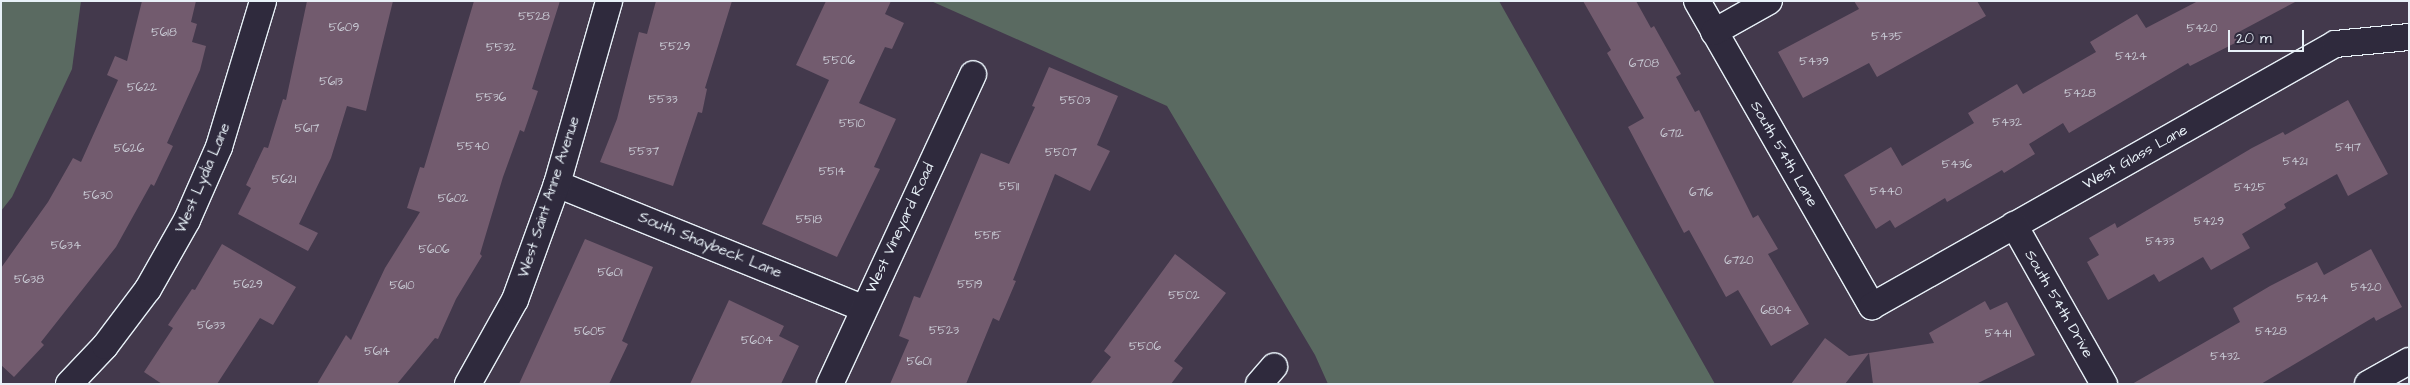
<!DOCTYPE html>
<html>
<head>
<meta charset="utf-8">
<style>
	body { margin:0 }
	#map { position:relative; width:2410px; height:385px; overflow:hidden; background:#43394c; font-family:"Architects Daughter",sans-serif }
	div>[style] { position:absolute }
	.green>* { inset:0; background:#5a6a61 }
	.building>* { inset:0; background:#725b6e }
	.roads { filter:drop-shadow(1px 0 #e8f1f8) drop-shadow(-1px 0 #e8f1f8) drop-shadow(0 1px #e8f1f8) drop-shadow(0 -1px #e8f1f8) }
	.street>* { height:26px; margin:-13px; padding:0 13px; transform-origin:13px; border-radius:13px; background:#2f2a3d }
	span { translate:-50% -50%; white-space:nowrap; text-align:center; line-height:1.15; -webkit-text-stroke:4px #2f2a3d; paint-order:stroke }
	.number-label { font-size:12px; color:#caccd6 }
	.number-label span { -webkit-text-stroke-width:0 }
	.street-label { font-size:15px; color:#e8f1f8 }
	.frame { position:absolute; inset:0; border:2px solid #e8f1f8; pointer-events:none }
	.scale { position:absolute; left:2228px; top:30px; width:76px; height:22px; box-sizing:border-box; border:2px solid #e8f1f8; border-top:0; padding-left:6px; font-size:15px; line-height:18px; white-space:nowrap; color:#e8f1f8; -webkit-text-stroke:4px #2f2a3d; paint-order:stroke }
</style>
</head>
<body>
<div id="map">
	<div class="green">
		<div style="clip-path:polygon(1px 1px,81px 1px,72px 69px,12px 197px,1px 211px)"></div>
		<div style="clip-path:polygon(931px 1px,1499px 1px,1715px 384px,1328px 384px,1315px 355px,1167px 106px)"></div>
	</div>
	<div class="building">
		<div style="clip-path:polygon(142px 1px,196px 1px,191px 22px,197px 24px,192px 42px,206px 46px,200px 70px,167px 143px,173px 146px,154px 186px,151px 184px,116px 247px,41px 342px,44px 345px,14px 377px,1px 365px,1px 268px,48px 202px,73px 158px,81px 162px,118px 80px,107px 75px,115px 56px,127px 61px)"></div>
		<div style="clip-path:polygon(307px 1px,393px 1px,366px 111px,347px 106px,331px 158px,299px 224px,318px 233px,308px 251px,238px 214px,251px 188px,246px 185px,264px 147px,268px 148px,283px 99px,286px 100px)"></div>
		<div style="clip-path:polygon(474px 1px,560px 1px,532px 89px,538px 91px,524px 132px,520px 130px,503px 177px,480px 254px,482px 256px,456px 299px,438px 339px,435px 338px,397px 384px,317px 384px,346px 335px,351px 340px,385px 268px,420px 212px,407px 208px,420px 167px,424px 168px)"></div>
		<div style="clip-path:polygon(656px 1px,732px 1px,705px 88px,707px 89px,702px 113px,698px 112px,673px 186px,600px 162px,617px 119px,639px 32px,647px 34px)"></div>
		<div style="clip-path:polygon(826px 1px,891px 1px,885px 14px,904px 23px,892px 49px,885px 47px,859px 103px,896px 119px,874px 167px,880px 169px,837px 257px,762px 224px,829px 80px,796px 65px)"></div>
		<div style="clip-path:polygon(1583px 1px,1636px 1px,1651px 28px,1654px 26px,1681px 74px,1676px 77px,1695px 112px,1699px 110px,1753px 218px,1758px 215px,1778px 249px,1768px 254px,1809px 324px,1771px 346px,1738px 290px,1726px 297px,1689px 230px,1684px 233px,1628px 127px,1644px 118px,1607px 53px,1611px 50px)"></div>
		<div style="clip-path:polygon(1854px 1px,1977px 1px,1986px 16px,1877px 77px,1869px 63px,1803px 98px,1778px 52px,1859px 9px)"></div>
		<div style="clip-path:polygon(2198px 1px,2297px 1px,2235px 34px,2239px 41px,2190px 66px,2188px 63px,2069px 133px,2063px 123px,2029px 144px,2035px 154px,2004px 173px,2002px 170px,1947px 202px,1945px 198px,1895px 228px,1890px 220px,1876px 229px,1844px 175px,1891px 147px,1902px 166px,1974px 123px,1968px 113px,2017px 84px,2023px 94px,2096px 52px,2090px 42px,2137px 14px,2146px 28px)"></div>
		<div style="clip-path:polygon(1049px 67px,1118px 96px,1097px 145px,1110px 151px,1090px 191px,1055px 174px,1013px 280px,1016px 281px,999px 321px,993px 318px,966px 384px,890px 384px,909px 340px,899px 336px,914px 296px,920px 298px,981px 153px,1009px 164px,1035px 107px,1032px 106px)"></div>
		<div style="clip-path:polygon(2348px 100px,2388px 174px,2348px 196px,2337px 174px,2284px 204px,2286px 208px,2242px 234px,2250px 248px,2211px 270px,2203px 257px,2159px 282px,2154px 274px,2108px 300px,2087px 262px,2099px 255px,2089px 238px,2115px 223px,2117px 228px,2252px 148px,2283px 132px,2285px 135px)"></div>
		<div style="clip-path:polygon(585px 239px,653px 267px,622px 341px,628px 344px,609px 384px,519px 384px)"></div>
		<div style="clip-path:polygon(222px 244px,296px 287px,273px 325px,260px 318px,217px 384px,162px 384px,144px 372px,173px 328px,168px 325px,192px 289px,195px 290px)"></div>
		<div style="clip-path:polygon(2371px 249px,2402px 307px,2376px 321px,2374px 317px,2261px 384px,2132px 384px,2240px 322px,2233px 308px,2270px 286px,2317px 262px,2324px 275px)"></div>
		<div style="clip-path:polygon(1175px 254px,1226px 293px,1174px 361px,1183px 368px,1171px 384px,1090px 384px,1111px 357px,1104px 351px)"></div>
		<div style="clip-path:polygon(729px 300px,784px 326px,779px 336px,799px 346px,781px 384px,690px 384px)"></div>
		<div style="clip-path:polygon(1985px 301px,1990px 310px,2007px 302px,2035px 355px,1976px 384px,1873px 384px,1869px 353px,1845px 384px,1791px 384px,1825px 338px,1849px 356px,1934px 343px,1929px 333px)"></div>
	</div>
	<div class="roads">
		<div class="street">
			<div style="left:1697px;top:1px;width:352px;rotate:60.2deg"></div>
			<div style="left:1872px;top:306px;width:532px;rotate:-29.5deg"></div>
			<div style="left:2335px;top:44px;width:74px;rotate:-5.4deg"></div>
			<div style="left:1714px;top:32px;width:63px;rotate:-29.4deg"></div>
			<div style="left:557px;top:184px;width:330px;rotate:22.1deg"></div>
			<div style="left:2014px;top:225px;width:183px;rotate:60.5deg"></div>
			<div style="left:69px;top:384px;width:52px;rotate:-46.5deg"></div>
			<div style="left:105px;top:346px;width:71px;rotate:-53deg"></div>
			<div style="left:148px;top:289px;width:79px;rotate:-60.5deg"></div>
			<div style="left:187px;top:220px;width:80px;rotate:-66.3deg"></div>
			<div style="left:219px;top:147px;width:152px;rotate:-73.2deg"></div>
			<div style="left:468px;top:384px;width:96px;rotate:-60.8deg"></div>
			<div style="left:515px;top:300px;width:123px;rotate:-70.1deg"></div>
			<div style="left:557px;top:184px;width:190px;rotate:-74.1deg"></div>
			<div style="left:830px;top:384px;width:341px;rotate:-65.2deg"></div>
			<div style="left:1259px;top:384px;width:23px;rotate:-49deg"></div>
			<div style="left:2368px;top:384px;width:47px;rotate:-29.3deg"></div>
		</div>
	</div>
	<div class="number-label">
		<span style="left:534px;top:17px">5528</span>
		<span style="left:344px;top:28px">5609</span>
		<span style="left:2202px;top:29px">5420</span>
		<span style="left:164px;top:33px">5618</span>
		<span style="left:1887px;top:37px">5435</span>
		<span style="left:675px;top:47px">5529</span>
		<span style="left:501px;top:48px">5532</span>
		<span style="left:2131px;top:57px">5424</span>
		<span style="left:839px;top:61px">5506</span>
		<span style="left:1814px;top:62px">5439</span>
		<span style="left:1644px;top:64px">6708</span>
		<span style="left:331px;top:82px">5613</span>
		<span style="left:142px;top:88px">5622</span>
		<span style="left:2080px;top:94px">5428</span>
		<span style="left:491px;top:98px">5536</span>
		<span style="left:663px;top:100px">5533</span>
		<span style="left:1075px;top:101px">5503</span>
		<span style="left:2007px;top:123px">5432</span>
		<span style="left:852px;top:124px">5510</span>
		<span style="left:307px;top:129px">5617</span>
		<span style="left:1672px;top:134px">6712</span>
		<span style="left:473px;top:147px">5540</span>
		<span style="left:2348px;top:148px">5417</span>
		<span style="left:129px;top:149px">5626</span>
		<span style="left:644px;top:152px">5537</span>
		<span style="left:1061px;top:153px">5507</span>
		<span style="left:2295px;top:162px">5421</span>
		<span style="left:1957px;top:165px">5436</span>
		<span style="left:832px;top:172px">5514</span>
		<span style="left:284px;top:180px">5621</span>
		<span style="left:1009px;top:187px">5511</span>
		<span style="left:2250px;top:188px">5425</span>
		<span style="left:1886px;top:192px">5440</span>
		<span style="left:1701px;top:193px">6716</span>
		<span style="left:98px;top:196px">5630</span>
		<span style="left:453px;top:199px">5602</span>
		<span style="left:809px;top:220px">5518</span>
		<span style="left:2209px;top:222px">5429</span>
		<span style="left:988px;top:236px">5515</span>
		<span style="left:2160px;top:242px">5433</span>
		<span style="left:66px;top:246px">5634</span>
		<span style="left:434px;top:250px">5606</span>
		<span style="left:1739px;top:261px">6720</span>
		<span style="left:610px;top:273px">5601</span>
		<span style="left:29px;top:280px">5638</span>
		<span style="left:248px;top:285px">5629</span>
		<span style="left:970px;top:285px">5519</span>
		<span style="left:402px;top:286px">5610</span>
		<span style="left:2366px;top:288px">5420</span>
		<span style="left:1184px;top:296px">5502</span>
		<span style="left:2312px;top:299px">5424</span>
		<span style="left:1776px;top:311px">6804</span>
		<span style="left:211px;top:326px">5633</span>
		<span style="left:944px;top:331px">5523</span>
		<span style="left:590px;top:332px">5605</span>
		<span style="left:2271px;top:332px">5428</span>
		<span style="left:1998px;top:334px">5441</span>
		<span style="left:757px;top:341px">5604</span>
		<span style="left:1145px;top:347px">5506</span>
		<span style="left:377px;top:352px">5614</span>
		<span style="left:2225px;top:357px">5432</span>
		<span style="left:919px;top:362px">5601</span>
	</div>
	<div class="street-label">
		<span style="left:1784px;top:154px;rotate:60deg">South 54th Lane</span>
		<span style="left:2135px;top:157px;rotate:-29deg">West Glass Lane</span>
		<span style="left:203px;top:178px;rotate:-67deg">West Lydia Lane</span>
		<span style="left:549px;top:197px;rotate:-72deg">West Saint Anne Avenue</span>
		<span style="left:900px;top:228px;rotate:-65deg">West Vineyard Road</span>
		<span style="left:710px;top:245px;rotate:22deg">South Shaybeck Lane</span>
		<span style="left:2059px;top:304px;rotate:60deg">South 54th Drive</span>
	</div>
	<div class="frame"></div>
	<div class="scale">20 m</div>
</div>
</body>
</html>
